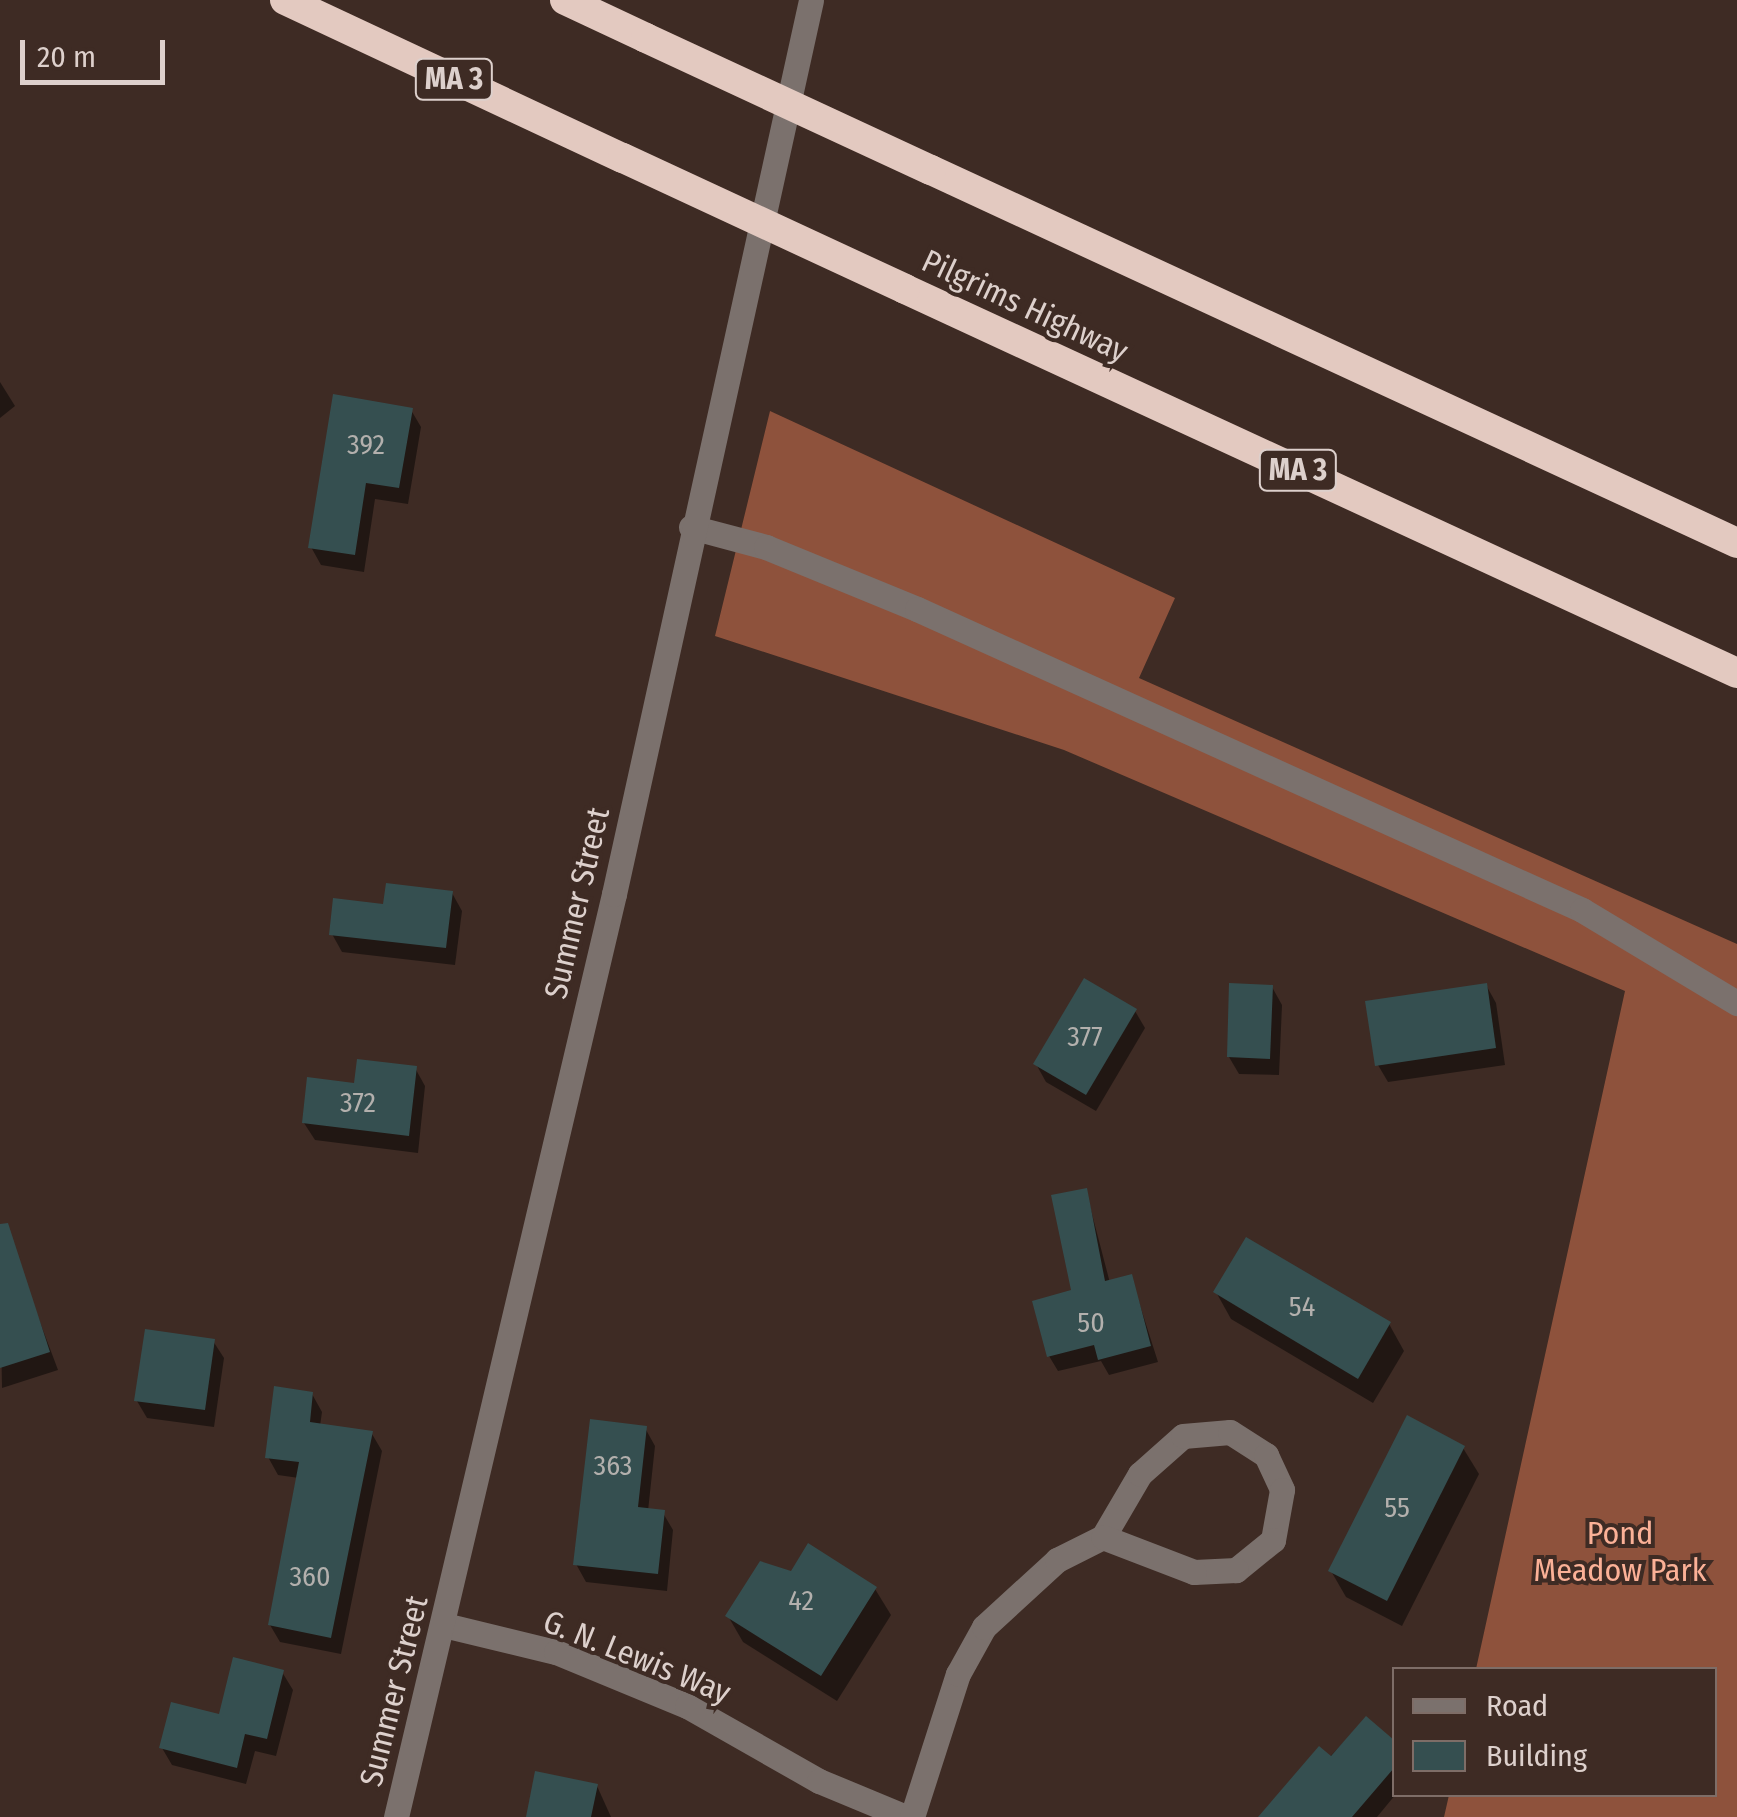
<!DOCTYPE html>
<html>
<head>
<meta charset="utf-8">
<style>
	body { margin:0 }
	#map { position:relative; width:1737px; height:1817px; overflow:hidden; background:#3e2b24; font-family:"Fira Sans Condensed",sans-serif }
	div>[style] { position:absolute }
	.forest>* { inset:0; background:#8e523c }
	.shadow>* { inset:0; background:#0007 }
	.building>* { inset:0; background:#354f50 }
	.minor>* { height:25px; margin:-12.5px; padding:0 12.5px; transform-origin:12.5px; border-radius:12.5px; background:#7b716d }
	.highway>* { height:30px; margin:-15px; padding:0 15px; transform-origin:15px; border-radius:15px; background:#e3c9c0 }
	.highway-bridge>* { height:30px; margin:-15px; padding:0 15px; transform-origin:15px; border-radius:15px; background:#e3c9c0 }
	span { translate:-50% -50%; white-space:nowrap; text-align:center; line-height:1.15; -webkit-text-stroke:8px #3e2b24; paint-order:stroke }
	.number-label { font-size:28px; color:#b3b0ad }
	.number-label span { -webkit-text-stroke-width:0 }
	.shield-label span { padding:2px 8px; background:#3e2b24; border:2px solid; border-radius:8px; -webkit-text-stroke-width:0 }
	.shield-label { font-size:30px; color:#ddd0cc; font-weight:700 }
	.street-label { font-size:32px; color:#ddd0cc }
	.park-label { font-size:32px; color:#fbb197 }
	.legend { position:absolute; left:1392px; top:1667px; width:325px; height:130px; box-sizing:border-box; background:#3e2b24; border:2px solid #7e6d67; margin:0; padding:12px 18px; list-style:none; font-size:30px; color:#ddd0cc }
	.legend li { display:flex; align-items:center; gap:20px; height:50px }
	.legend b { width:50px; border:2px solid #7e6d67 }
	.scale { position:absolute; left:20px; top:40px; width:145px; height:45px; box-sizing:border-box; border:5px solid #ddd0cc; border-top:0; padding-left:12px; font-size:30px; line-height:35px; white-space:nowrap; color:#ddd0cc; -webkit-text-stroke:8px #3e2b24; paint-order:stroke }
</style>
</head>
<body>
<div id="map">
	<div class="forest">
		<div style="clip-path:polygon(770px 411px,1175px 598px,1139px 678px,1737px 944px,1737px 1817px,1444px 1817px,1449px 1795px,1714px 1794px,1714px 1670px,1476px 1669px,1625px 991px,1064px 750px,715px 636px)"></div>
	</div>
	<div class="shadow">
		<div style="clip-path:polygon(0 382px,15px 406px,0 418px)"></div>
		<div style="clip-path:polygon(411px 410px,421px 427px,408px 504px,375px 499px,364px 572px,321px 565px,311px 547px)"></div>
		<div style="clip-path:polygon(452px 893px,462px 911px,455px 965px,342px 952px,332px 934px,385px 907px)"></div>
		<div style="clip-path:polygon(1486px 985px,1496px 1003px,1505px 1065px,1388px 1082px,1378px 1065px)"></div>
		<div style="clip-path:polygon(1272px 987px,1282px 1005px,1279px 1075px,1239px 1074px,1229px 1057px)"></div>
		<div style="clip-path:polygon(1135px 1011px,1145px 1028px,1096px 1111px,1046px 1082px,1036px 1064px)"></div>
		<div style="clip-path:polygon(415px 1068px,425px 1086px,418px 1153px,315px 1140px,304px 1123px,356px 1085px)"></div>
		<div style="clip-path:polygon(1086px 1191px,1110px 1283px,1131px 1277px,1158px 1362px,1109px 1375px,1101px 1361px,1058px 1371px,1049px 1356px,1074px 1292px)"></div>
		<div style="clip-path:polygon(0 1277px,26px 1285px,58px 1370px,2px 1388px)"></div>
		<div style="clip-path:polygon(1216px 1292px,1389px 1324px,1404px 1351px,1373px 1403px,1231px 1319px)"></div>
		<div style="clip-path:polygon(213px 1341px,224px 1358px,214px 1427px,147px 1418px,137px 1401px)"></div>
		<div style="clip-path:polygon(312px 1394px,322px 1412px,320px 1426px,372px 1434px,382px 1451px,341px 1654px,280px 1642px,270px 1625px,299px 1478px,278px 1475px,268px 1457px)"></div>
		<div style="clip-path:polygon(645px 1428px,655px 1446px,648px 1511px,663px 1513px,673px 1530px,667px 1591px,586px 1582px,576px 1564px)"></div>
		<div style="clip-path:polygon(1463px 1448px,1479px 1474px,1402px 1626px,1346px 1597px,1331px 1571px)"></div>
		<div style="clip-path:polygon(792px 1574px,875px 1589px,891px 1615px,837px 1701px,743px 1642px,728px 1616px)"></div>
		<div style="clip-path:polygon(282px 1672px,293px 1690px,276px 1756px,255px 1751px,246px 1784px,172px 1765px,162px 1748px,221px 1717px)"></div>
		<div style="clip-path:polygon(1366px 1719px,1394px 1743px,1396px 1794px,1377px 1817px,1272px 1817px)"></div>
		<div style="clip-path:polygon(597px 1786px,611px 1817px,528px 1817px)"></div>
	</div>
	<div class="building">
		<div style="clip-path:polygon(333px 394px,413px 408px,399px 488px,366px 483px,355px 555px,308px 548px)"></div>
		<div style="clip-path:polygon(386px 883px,453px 891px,446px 948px,329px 935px,333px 898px,383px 904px)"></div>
		<div style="clip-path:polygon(1084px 978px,1137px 1009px,1086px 1095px,1033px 1064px)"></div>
		<div style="clip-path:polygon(1229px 983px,1273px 985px,1270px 1059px,1227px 1057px)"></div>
		<div style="clip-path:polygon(1487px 983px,1496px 1048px,1375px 1066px,1365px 1001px)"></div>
		<div style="clip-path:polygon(357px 1059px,417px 1066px,409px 1136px,302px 1123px,307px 1077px,354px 1083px)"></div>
		<div style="clip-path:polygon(1087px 1188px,1105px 1281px,1132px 1274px,1151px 1346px,1098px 1360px,1094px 1345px,1047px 1357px,1032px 1301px,1071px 1290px,1051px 1195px)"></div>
		<div style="clip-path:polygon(8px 1223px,50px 1352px,0 1368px,0 1224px)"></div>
		<div style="clip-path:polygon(1246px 1237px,1391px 1322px,1358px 1379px,1213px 1292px)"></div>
		<div style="clip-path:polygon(145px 1329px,215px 1339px,205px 1410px,134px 1401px)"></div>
		<div style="clip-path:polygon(274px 1386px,313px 1392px,310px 1422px,373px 1431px,331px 1638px,268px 1625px,299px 1462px,265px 1458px)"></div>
		<div style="clip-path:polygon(1407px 1415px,1465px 1446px,1387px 1601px,1328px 1571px)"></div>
		<div style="clip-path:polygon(590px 1419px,647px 1426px,638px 1507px,665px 1510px,658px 1574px,573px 1565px)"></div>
		<div style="clip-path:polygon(808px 1543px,877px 1587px,821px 1676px,725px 1616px,760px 1561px,791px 1571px)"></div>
		<div style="clip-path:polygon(233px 1657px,284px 1670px,267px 1739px,245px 1734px,237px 1768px,159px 1748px,171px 1702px,219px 1714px)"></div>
		<div style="clip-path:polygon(1366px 1716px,1394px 1740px,1394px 1768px,1352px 1817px,1258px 1817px,1319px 1746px,1331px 1756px)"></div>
		<div style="clip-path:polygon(535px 1771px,598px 1784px,591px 1817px,526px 1817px)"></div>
	</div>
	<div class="minor">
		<div style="left:691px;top:527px;width:78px;rotate:14.9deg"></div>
		<div style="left:766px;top:547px;width:163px;rotate:22.3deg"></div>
		<div style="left:917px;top:609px;width:730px;rotate:24.35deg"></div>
		<div style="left:1582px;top:910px;width:181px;rotate:31deg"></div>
		<div style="left:444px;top:1625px;width:115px;rotate:13.6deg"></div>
		<div style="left:556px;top:1652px;width:142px;rotate:22.4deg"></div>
		<div style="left:687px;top:1706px;width:152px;rotate:29.6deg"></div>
		<div style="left:819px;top:1781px;width:94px;rotate:22.5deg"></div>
		<div style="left:396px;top:1817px;width:948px;rotate:-76.71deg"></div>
		<div style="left:614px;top:894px;width:915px;rotate:-77.57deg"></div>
		<div style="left:912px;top:1817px;width:150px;rotate:-72.2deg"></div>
		<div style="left:958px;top:1674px;width:54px;rotate:-61deg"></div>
		<div style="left:984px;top:1627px;width:99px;rotate:-42.5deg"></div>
		<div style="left:1057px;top:1560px;width:51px;rotate:-26.6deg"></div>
		<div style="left:1103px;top:1537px;width:73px;rotate:-59.6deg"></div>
		<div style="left:1140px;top:1474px;width:57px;rotate:-41.5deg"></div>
		<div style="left:1183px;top:1436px;width:47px;rotate:-4.9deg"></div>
		<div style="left:1230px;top:1432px;width:43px;rotate:32.6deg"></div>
		<div style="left:1266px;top:1455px;width:38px;rotate:65deg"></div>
		<div style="left:1282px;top:1490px;width:51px;rotate:100.2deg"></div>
		<div style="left:1273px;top:1540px;width:48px;rotate:141deg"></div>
		<div style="left:1236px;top:1570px;width:42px;rotate:177.3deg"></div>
		<div style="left:1194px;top:1572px;width:97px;rotate:-159deg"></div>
	</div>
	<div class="highway">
		<div style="left:285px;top:0;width:373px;rotate:25.1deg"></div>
		<div style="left:565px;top:0;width:89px;rotate:25.1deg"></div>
		<div style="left:931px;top:170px;width:888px;rotate:24.83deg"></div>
		<div style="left:905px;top:289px;width:916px;rotate:24.78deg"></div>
	</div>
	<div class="highway-bridge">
		<div style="left:646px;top:38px;width:314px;rotate:24.9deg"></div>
		<div style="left:623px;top:158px;width:311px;rotate:24.9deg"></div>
	</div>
	<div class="number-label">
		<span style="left:366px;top:445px">392</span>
		<span style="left:1085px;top:1037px">377</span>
		<span style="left:358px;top:1103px">372</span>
		<span style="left:1302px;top:1307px">54</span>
		<span style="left:1091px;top:1323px">50</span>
		<span style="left:613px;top:1466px">363</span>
		<span style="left:1397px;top:1508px">55</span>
		<span style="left:310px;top:1577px">360</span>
		<span style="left:801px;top:1601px">42</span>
	</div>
	<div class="shield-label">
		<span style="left:454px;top:79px">MA 3</span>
		<span style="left:1298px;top:470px">MA 3</span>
	</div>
	<div class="street-label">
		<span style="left:1025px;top:306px;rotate:25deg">Pilgrims Highway</span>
		<span style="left:577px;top:903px;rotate:-77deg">Summer Street</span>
		<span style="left:637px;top:1657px;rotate:22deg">G. N. Lewis Way</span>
		<span style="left:394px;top:1691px;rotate:-76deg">Summer Street</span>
	</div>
	<div class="park-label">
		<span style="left:1620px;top:1552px">Pond<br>Meadow Park</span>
	</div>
	<ul class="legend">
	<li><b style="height:12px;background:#7b716d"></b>Road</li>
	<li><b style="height:28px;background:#354f50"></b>Building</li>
	</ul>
	<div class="scale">20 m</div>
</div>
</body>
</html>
